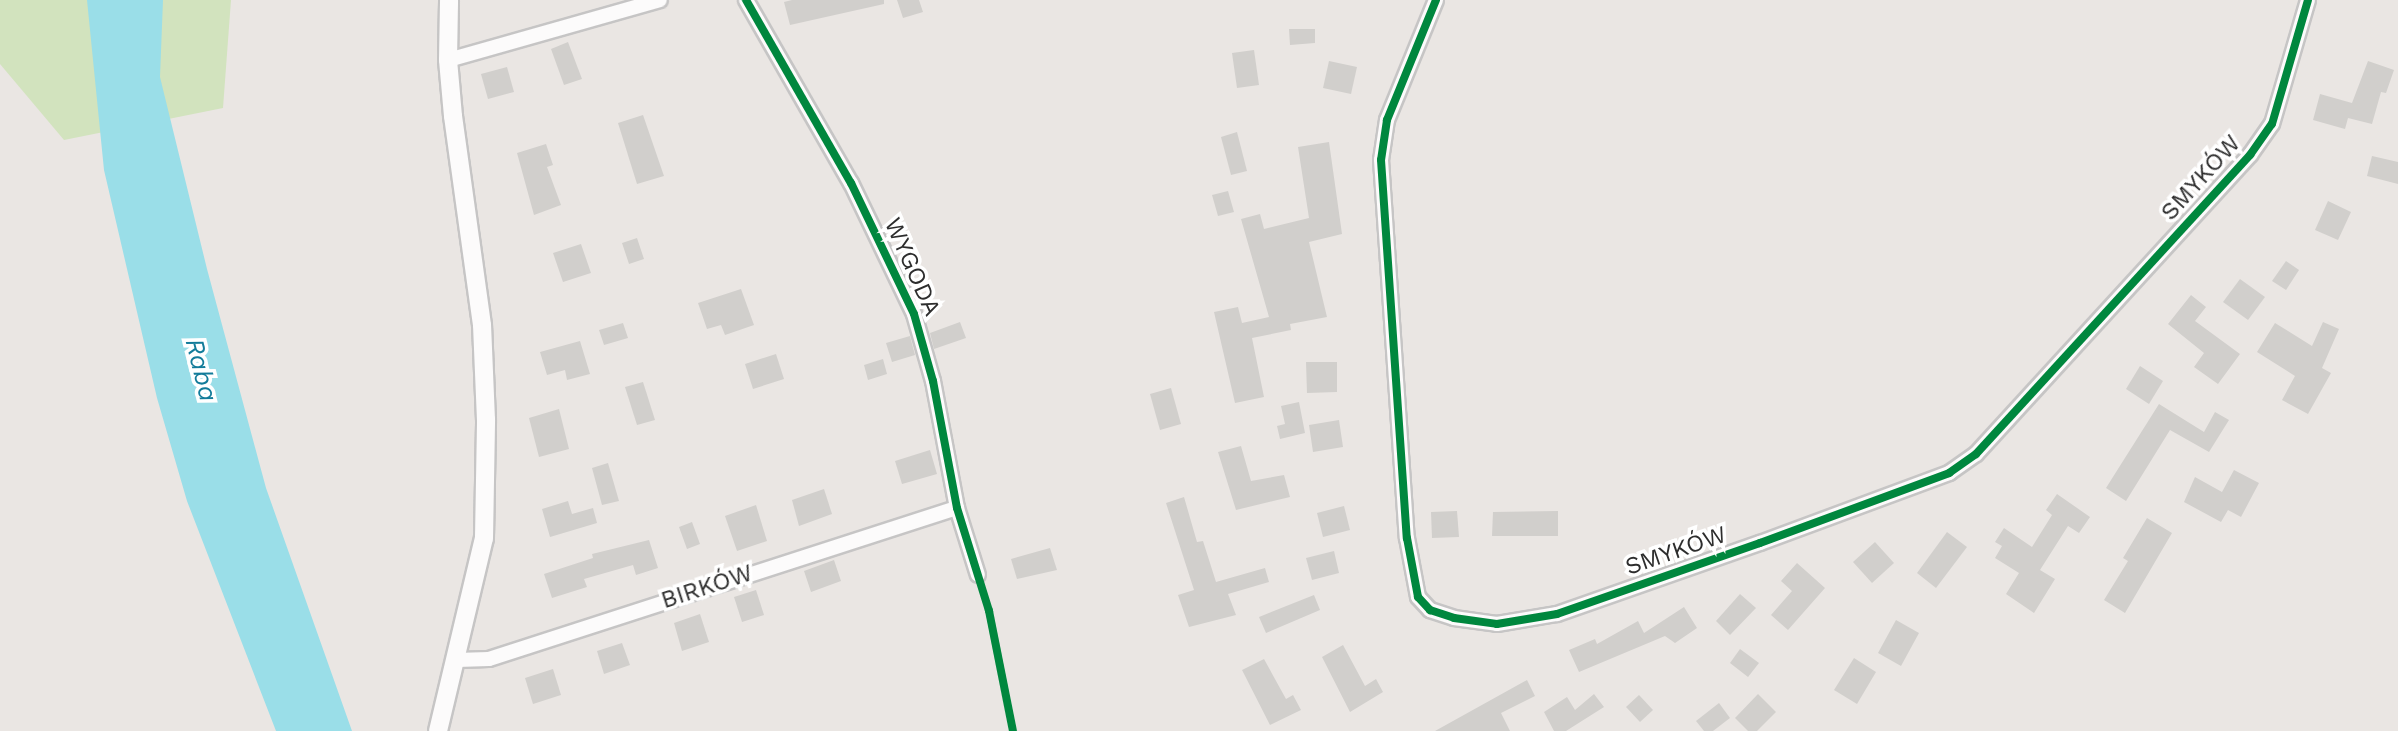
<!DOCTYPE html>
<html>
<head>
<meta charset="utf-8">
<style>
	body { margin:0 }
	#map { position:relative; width:2398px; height:731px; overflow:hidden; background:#eae6e3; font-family:"Work Sans",sans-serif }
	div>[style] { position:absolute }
	.green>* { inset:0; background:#d2e3be }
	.water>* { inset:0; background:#9adee8 }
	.building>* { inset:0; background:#d1cfcc }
	.roads { filter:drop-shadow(2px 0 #c6c5c5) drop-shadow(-2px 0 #c6c5c5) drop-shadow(0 2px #c6c5c5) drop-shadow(0 -2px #c6c5c5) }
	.minor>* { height:14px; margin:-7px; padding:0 7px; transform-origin:7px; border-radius:7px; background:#fcfbfb }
	.tertiary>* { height:18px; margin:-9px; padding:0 9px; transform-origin:9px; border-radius:9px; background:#fcfbfb }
	.cycleway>* { height:8px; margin:-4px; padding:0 4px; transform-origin:4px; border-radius:4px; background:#00873e }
	span { translate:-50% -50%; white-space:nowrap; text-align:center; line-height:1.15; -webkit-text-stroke:7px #fff; paint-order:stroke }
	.street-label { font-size:24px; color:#2d2d2d }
	.water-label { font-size:26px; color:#137c9a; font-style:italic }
</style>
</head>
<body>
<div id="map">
	<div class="green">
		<div style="clip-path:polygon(0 0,231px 0,223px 108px,64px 140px,0 64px)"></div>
	</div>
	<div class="water">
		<div style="clip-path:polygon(87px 0,163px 0,160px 77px,207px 269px,266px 488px,352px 731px,276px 731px,187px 501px,157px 398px,104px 170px)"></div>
	</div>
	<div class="building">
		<div style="clip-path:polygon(792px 0,884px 0,884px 4px,790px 25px,784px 2px)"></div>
		<div style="clip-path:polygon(897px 0,919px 0,923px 12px,903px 18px)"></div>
		<div style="clip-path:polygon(1289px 29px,1315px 29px,1315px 43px,1290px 45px)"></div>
		<div style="clip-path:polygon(568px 42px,582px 79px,564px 85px,551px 49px)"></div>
		<div style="clip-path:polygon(1254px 50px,1259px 85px,1237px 88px,1232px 53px)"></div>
		<div style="clip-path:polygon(1329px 61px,1357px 67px,1351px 94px,1323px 88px)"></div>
		<div style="clip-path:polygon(2368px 61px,2394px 70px,2386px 93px,2381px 92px,2372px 124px,2348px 118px,2345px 129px,2313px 120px,2320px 94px,2352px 103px)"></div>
		<div style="clip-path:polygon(507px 67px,514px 92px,488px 99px,481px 74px)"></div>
		<div style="clip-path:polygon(643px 115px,664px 176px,637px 184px,618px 123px)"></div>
		<div style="clip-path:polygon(1237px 132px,1247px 171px,1231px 175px,1221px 137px)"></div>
		<div style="clip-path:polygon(1329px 142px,1342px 234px,1309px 242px,1327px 317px,1290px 324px,1291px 330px,1252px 338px,1264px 397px,1235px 403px,1214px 312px,1238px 307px,1242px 323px,1269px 317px,1241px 219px,1260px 214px,1264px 229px,1309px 218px,1298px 147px)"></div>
		<div style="clip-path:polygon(546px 144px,553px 165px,547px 167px,561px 205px,534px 215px,517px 153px)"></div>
		<div style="clip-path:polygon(2372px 156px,2398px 162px,2398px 184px,2367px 176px)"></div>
		<div style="clip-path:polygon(1228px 191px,1234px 212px,1218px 216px,1212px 195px)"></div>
		<div style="clip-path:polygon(2328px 201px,2351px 212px,2338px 240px,2315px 230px)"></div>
		<div style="clip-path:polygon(637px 238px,644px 259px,629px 264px,622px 243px)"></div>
		<div style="clip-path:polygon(581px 244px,591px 273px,563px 282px,553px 253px)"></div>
		<div style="clip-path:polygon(2286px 261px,2299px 270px,2286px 290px,2272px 281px)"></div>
		<div style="clip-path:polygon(2240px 279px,2265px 297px,2248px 320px,2223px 302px)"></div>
		<div style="clip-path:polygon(741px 289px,754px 325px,725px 335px,721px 325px,707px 329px,698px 303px)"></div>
		<div style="clip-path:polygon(2191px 295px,2206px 307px,2195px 321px,2240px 354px,2218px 384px,2194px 367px,2204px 353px,2168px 324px)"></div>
		<div style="clip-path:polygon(960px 322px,966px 338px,934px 349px,930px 333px)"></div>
		<div style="clip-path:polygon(2323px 322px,2339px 329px,2322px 368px,2331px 373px,2308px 414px,2282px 400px,2295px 376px,2257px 352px,2275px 323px,2312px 346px)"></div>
		<div style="clip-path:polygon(623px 323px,628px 338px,604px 345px,599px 330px)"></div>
		<div style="clip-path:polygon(910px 336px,915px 355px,892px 362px,886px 343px)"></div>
		<div style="clip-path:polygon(580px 341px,590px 374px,567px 380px,565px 370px,547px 375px,540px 352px)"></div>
		<div style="clip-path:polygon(776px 354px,784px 379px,753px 389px,745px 364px)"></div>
		<div style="clip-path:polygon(883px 359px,887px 374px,868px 380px,864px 365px)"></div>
		<div style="clip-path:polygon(1306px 362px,1337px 362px,1337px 392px,1307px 393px)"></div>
		<div style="clip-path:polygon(2140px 366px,2163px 381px,2149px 404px,2126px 389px)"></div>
		<div style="clip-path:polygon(643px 382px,655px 420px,637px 425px,625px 387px)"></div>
		<div style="clip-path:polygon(1171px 388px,1181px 424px,1160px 430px,1150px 394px)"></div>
		<div style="clip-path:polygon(1299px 402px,1305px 433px,1280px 439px,1277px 426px,1285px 424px,1281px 406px)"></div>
		<div style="clip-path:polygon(2159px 404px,2204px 432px,2215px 412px,2229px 420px,2209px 452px,2170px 430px,2126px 501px,2106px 488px)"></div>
		<div style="clip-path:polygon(559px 409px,569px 449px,539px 457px,529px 418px)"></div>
		<div style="clip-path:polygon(1339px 420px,1343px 447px,1313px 452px,1309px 425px)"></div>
		<div style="clip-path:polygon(1241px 446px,1251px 481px,1284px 475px,1290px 497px,1236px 510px,1218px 452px)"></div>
		<div style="clip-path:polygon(930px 450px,937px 474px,902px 484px,895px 461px)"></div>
		<div style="clip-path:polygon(608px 463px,619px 501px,602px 505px,592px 468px)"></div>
		<div style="clip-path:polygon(2234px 470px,2259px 483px,2241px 517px,2228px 510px,2221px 522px,2184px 502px,2195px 477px,2222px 492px)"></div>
		<div style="clip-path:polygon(824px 489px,832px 514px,799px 526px,792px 500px)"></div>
		<div style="clip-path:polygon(2057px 494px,2090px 517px,2079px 533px,2068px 526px,2040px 570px,2055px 579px,2034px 613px,2006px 594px,2019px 573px,1995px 558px,2002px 546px,1995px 542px,2004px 528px,2032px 547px,2052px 515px,2046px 510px)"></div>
		<div style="clip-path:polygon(1184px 497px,1197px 542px,1203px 541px,1216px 582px,1265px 568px,1269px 582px,1228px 594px,1236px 615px,1189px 627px,1178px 595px,1194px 590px,1166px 503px)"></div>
		<div style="clip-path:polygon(568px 501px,572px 514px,593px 508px,597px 523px,550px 537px,542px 509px)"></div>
		<div style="clip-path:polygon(756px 505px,767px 541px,737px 551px,725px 516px)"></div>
		<div style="clip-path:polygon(1344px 506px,1350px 530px,1323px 537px,1317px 513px)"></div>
		<div style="clip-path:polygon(1457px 511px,1459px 537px,1432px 538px,1431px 512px)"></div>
		<div style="clip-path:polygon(1558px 511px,1558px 536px,1492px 536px,1493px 512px)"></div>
		<div style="clip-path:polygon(2147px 518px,2172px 533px,2125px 613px,2104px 600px,2128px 561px,2123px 558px)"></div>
		<div style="clip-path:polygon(692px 522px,700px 544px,687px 549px,679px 527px)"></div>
		<div style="clip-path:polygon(1947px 532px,1967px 547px,1936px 588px,1917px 573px)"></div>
		<div style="clip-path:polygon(649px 540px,658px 568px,636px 575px,633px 565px,584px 579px,587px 587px,552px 598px,544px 574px,593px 558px,592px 554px)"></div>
		<div style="clip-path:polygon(1875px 542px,1894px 563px,1872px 583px,1853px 562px)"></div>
		<div style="clip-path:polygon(1050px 548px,1057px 570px,1017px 579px,1011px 559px)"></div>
		<div style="clip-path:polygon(1334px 551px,1339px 573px,1312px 580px,1306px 558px)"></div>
		<div style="clip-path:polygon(834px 560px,841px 581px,811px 592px,804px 571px)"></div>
		<div style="clip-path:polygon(1797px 563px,1825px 588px,1788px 630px,1771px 615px,1792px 591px,1781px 581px)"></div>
		<div style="clip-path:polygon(756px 590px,764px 615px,742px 622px,734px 597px)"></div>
		<div style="clip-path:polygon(1740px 594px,1756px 608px,1730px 635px,1716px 621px)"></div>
		<div style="clip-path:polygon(1314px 595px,1320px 610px,1266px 633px,1259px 617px)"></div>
		<div style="clip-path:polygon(1684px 607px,1697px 628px,1675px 643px,1665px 636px,1579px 672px,1569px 650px,1595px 639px,1597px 644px,1638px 621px,1644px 633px)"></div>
		<div style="clip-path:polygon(700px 614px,709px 642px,682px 651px,674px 623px)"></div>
		<div style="clip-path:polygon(1896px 620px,1919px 633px,1901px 666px,1878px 653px)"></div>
		<div style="clip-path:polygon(622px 643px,630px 665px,604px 674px,597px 651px)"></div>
		<div style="clip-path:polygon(1343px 645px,1365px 686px,1376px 679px,1383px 692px,1350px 712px,1322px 657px)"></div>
		<div style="clip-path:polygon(1740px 649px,1759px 663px,1748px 677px,1730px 663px)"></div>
		<div style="clip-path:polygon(1854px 658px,1876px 672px,1857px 704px,1834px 690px)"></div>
		<div style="clip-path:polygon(1264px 659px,1286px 699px,1293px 695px,1301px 710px,1270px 725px,1242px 670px)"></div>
		<div style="clip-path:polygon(553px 669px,561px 695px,533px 704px,525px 678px)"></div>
		<div style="clip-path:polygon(1527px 680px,1535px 696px,1501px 713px,1510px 731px,1435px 731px)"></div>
		<div style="clip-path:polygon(1594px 694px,1604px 707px,1566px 731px,1554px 731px,1544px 712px,1567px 697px,1575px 710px)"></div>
		<div style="clip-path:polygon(1758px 694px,1776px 712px,1757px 731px,1748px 731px,1735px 718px)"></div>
		<div style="clip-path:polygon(1639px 695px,1653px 710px,1640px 722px,1626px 707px)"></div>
		<div style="clip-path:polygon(1719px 703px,1730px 718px,1713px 731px,1704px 731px,1696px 721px)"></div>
	</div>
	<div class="roads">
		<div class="minor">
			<div style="left:746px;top:0;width:211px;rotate:60.2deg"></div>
			<div style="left:851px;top:183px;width:145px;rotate:64.3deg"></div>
			<div style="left:914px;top:314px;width:70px;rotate:74.2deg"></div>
			<div style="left:933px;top:381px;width:129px;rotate:79.3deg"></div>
			<div style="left:957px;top:508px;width:70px;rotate:72.6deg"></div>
			<div style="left:1436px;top:0;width:130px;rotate:112.2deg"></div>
			<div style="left:1387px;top:120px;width:40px;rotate:98.5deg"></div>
			<div style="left:1381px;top:160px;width:379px;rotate:86.1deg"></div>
			<div style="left:1407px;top:538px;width:60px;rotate:79.4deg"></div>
			<div style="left:1418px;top:597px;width:18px;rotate:47deg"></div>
			<div style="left:1430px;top:610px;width:25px;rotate:18deg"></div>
			<div style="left:1454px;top:618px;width:43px;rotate:7.9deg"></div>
			<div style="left:1497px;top:624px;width:61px;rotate:-9.5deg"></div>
			<div style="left:1557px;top:614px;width:215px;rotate:-19.3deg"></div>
			<div style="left:1760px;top:543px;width:202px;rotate:-20.3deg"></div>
			<div style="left:1949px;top:473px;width:33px;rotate:-35deg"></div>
			<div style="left:1976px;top:454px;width:406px;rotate:-47.5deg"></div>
			<div style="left:2250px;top:155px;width:38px;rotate:-55deg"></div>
			<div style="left:2272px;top:124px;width:129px;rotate:-73.8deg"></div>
			<div style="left:448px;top:60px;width:220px;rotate:-15.8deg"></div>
			<div style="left:457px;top:660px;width:32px;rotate:-2deg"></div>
			<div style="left:489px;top:659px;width:492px;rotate:-17.9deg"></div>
		</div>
		<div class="tertiary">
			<div style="left:438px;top:731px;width:198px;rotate:-76.6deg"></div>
			<div style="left:484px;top:538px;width:118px;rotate:-89deg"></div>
			<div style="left:486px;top:420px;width:95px;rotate:-92.4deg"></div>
			<div style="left:482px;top:325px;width:211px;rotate:-97.9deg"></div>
			<div style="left:453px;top:116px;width:56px;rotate:-95.1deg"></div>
			<div style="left:448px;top:60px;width:60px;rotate:-89deg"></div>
		</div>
	</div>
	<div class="cycleway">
		<div style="left:746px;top:0;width:211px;rotate:60.2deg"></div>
		<div style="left:851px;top:183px;width:145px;rotate:64.3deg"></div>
		<div style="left:914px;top:314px;width:70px;rotate:74.2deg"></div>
		<div style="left:933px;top:381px;width:129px;rotate:79.3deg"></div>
		<div style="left:957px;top:508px;width:108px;rotate:72.7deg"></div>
		<div style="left:989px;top:611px;width:122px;rotate:78.7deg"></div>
		<div style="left:1436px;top:0;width:130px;rotate:112.2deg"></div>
		<div style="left:1387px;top:120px;width:40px;rotate:98.5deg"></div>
		<div style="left:1381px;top:160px;width:379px;rotate:86.1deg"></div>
		<div style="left:1407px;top:538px;width:60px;rotate:79.4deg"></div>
		<div style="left:1418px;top:597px;width:18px;rotate:47deg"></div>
		<div style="left:1430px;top:610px;width:25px;rotate:18deg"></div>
		<div style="left:1454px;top:618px;width:43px;rotate:7.9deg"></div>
		<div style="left:1497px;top:624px;width:61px;rotate:-9.5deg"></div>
		<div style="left:1557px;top:614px;width:215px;rotate:-19.3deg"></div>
		<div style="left:1760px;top:543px;width:202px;rotate:-20.3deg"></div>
		<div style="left:1949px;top:473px;width:33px;rotate:-35deg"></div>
		<div style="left:1976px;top:454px;width:406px;rotate:-47.5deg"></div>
		<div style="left:2250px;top:155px;width:38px;rotate:-55deg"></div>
		<div style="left:2272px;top:124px;width:129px;rotate:-73.8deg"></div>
	</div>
	<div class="street-label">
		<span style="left:2201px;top:178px;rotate:-48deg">SMYKÓW</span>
		<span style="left:912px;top:267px;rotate:66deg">WYGODA</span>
		<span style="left:1676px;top:551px;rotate:-19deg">SMYKÓW</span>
		<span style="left:707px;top:587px;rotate:-18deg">BIRKÓW</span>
	</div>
	<div class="water-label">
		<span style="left:201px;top:370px;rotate:76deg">Raba</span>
	</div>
</div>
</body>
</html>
